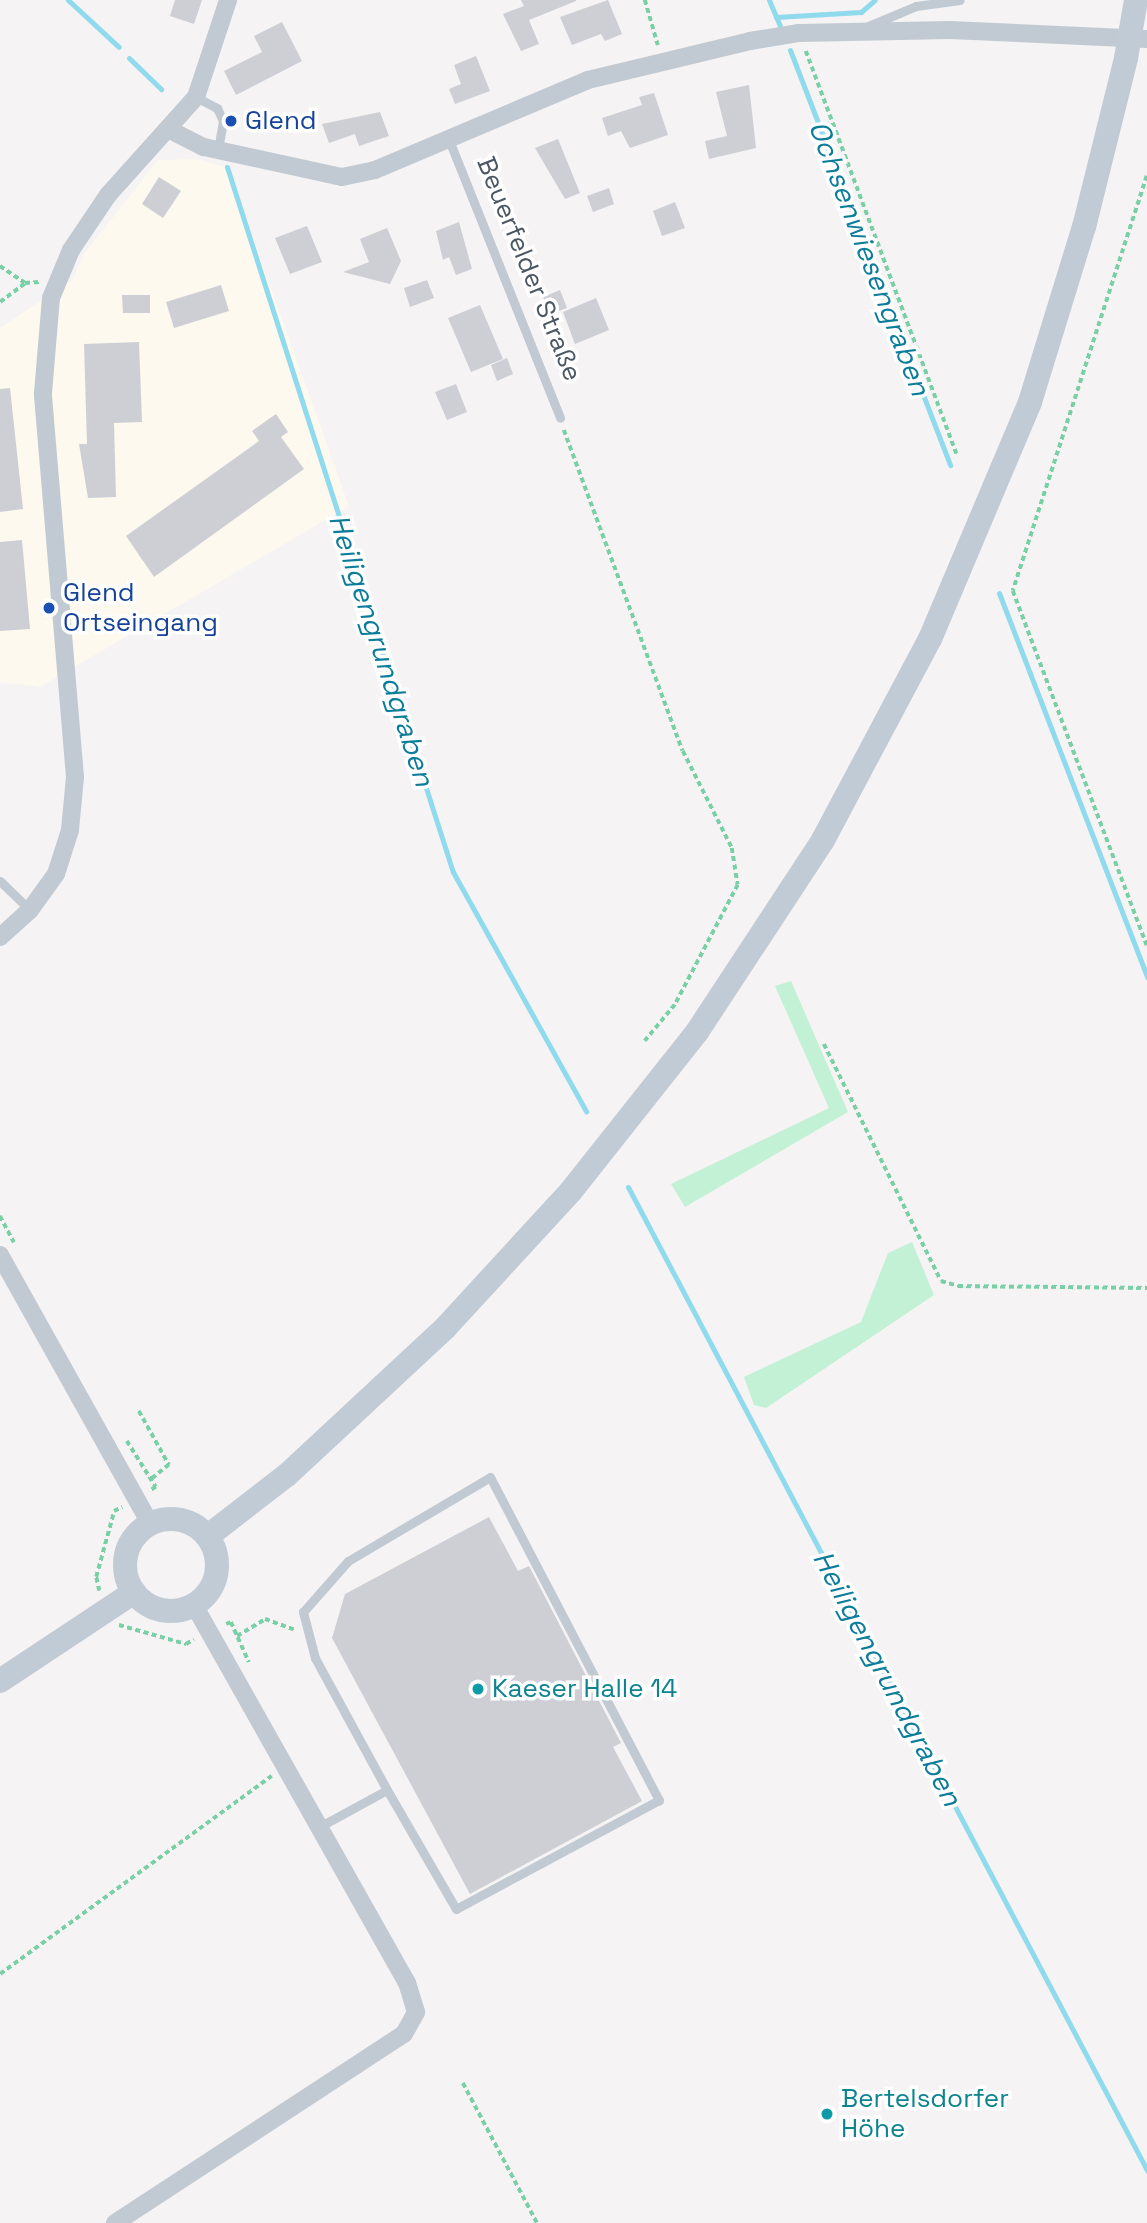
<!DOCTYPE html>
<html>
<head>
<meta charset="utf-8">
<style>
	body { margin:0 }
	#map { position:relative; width:1147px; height:2223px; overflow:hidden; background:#f5f3f3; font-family:"Space Grotesk",sans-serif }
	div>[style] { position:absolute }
	.commercial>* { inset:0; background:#fdf9ef }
	.green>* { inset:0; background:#c3f1d5 }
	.stream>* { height:5px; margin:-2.5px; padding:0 2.5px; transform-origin:2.5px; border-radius:2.5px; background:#90daee }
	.building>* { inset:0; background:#cdcfd5 }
	.path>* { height:3.5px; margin-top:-1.75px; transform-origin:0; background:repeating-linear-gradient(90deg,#7ad0a6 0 5px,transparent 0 8.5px) }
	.service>* { height:9px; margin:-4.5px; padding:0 4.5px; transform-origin:4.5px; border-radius:4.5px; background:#c1cad2 }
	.minor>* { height:18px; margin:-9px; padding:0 9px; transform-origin:9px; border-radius:9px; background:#c1cad2 }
	.secondary>* { height:24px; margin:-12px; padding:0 12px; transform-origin:12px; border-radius:12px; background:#c1cbd6 }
	.secondary>.ring { margin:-12px; padding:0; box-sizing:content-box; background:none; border:24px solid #c1cbd6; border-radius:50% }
	.secondary-bridge>* { height:24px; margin:-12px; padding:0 12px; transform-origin:12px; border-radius:12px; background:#c1cbd6 }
	.dots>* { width:19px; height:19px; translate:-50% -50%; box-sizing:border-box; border:4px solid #fff; border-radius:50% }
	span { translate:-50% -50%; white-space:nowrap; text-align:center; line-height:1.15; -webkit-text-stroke:7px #fff; paint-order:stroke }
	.transit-label { font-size:26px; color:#164399 }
	.left { translate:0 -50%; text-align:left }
	.street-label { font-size:26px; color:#4a5661 }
	.culture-label { font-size:26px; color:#0d838f }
	.water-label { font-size:28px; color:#0c7c9b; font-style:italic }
</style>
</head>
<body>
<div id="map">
	<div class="commercial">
		<div style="clip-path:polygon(197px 159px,228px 168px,349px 506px,40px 687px,0 682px,0 328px,73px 279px,84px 254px,158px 160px)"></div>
	</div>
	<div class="green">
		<div style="clip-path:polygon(791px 981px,848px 1112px,685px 1207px,671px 1184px,829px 1108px,775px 986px)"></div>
		<div style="clip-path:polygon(912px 1242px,934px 1295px,766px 1408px,754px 1405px,744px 1377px,861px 1322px,888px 1253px)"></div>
	</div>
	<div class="stream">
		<div style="left:68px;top:0;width:69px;rotate:42.7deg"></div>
		<div style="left:769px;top:0;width:28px;rotate:67deg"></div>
		<div style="left:776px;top:17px;width:85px;rotate:-3.4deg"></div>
		<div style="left:861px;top:12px;width:18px;rotate:-41deg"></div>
		<div style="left:790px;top:50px;width:445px;rotate:68.9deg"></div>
		<div style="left:129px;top:58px;width:45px;rotate:44.1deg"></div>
		<div style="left:227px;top:167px;width:740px;rotate:72.23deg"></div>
		<div style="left:453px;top:872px;width:274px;rotate:60.9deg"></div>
		<div style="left:999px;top:593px;width:412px;rotate:68.9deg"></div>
		<div style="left:628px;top:1187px;width:1112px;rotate:62.17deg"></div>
	</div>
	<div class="building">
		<div style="clip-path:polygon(175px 0,202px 0,194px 24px,170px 16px)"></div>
		<div style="clip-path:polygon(521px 0,576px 0,576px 1px,529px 20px,539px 44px,521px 51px,503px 14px,524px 6px)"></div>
		<div style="clip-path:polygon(608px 0,622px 34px,605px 41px,601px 34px,572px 45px,560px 17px)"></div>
		<div style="clip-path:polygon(282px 22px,302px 61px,236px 95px,224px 71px,262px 52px,254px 36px)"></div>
		<div style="clip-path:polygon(476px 56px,490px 91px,455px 104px,449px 89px,461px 84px,454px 65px)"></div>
		<div style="clip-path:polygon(749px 85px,756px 148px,709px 159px,705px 141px,727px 136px,716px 92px)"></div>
		<div style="clip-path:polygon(654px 93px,668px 135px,630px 148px,621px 131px,608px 136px,602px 118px,642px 105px,639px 97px)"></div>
		<div style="clip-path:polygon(380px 112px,389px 136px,359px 146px,355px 134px,329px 143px,322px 124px)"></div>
		<div style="clip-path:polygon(558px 139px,580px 193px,565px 199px,535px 148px)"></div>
		<div style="clip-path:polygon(159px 177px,181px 191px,163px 218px,142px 204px)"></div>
		<div style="clip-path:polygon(609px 188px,614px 204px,593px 212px,587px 196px)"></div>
		<div style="clip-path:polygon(675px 202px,685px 228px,662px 236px,653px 211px)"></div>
		<div style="clip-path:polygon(459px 222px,472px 269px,456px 275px,449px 257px,443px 260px,436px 231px)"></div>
		<div style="clip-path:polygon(307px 226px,322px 262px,290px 274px,275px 238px)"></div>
		<div style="clip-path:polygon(387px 228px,401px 261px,390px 284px,343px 272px,369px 262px,360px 239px)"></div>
		<div style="clip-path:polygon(427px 280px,434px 298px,410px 307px,404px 288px)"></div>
		<div style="clip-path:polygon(221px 285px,229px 311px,174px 328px,166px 302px)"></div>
		<div style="clip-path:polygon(560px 290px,567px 308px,550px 314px,543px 297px)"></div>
		<div style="clip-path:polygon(122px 295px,150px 295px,150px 313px,123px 313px)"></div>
		<div style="clip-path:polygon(596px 298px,609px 330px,575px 344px,563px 312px)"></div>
		<div style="clip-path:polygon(480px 305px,503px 359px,471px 372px,448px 318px)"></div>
		<div style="clip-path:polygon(139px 342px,142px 422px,114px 423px,116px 497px,88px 498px,79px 444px,87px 444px,84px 344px)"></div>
		<div style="clip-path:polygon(507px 358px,513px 374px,497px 381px,491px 365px)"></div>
		<div style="clip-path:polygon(456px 384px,467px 412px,447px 420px,435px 392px)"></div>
		<div style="clip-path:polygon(10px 388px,23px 509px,0 512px,0 389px)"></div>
		<div style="clip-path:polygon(276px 414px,288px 432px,281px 437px,304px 469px,154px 577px,126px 536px,259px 441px,252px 431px)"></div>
		<div style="clip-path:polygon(22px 540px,30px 629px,0 631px,0 542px)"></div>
		<div style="clip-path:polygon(489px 1517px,518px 1571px,529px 1566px,621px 1743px,613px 1747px,642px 1801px,470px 1894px,332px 1638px,345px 1594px)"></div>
	</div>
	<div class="path">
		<div style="left:645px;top:0;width:47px;rotate:73.9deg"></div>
		<div style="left:806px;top:51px;width:430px;rotate:69.5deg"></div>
		<div style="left:1147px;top:176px;width:436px;rotate:107.9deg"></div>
		<div style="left:1013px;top:591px;width:379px;rotate:69.3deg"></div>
		<div style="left:0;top:266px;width:30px;rotate:34deg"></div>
		<div style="left:0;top:302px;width:31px;rotate:-37deg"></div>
		<div style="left:25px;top:283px;width:14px;rotate:-4deg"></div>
		<div style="left:564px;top:430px;width:342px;rotate:69.7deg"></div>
		<div style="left:683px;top:751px;width:109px;rotate:63.2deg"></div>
		<div style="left:732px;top:848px;width:37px;rotate:81deg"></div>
		<div style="left:738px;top:885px;width:136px;rotate:117.7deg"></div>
		<div style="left:675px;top:1005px;width:47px;rotate:129.8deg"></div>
		<div style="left:824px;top:1044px;width:264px;rotate:63.7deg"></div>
		<div style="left:941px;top:1281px;width:18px;rotate:16deg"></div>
		<div style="left:958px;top:1286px;width:189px;rotate:0.6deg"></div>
		<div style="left:0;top:1216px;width:30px;rotate:62deg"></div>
		<div style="left:139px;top:1411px;width:62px;rotate:60.9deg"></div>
		<div style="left:169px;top:1465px;width:22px;rotate:141deg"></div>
		<div style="left:127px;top:1441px;width:54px;rotate:57.8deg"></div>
		<div style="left:156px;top:1487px;width:7px;rotate:146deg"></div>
		<div style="left:99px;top:1591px;width:14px;rotate:-102deg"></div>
		<div style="left:96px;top:1577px;width:68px;rotate:-74.7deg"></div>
		<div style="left:114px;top:1511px;width:9px;rotate:-27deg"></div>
		<div style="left:226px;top:1624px;width:5px;rotate:-22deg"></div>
		<div style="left:231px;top:1622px;width:44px;rotate:65.8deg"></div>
		<div style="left:119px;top:1625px;width:70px;rotate:15.8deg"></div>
		<div style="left:186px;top:1644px;width:9px;rotate:-32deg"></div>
		<div style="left:237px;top:1636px;width:33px;rotate:-31deg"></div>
		<div style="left:265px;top:1619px;width:32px;rotate:20deg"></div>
		<div style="left:0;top:1974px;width:336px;rotate:-36.1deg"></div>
		<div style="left:463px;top:2083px;width:158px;rotate:62.1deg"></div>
	</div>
	<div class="service">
		<div style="left:866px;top:27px;width:54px;rotate:-22.8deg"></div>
		<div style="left:916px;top:6px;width:44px;rotate:-7.8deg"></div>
		<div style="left:196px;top:97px;width:24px;rotate:28deg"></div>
		<div style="left:217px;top:108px;width:14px;rotate:65deg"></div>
		<div style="left:223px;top:121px;width:28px;rotate:100deg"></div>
		<div style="left:449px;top:140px;width:299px;rotate:68.2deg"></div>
		<div style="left:0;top:881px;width:42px;rotate:44deg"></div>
		<div style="left:319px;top:1827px;width:77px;rotate:-28.6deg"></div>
		<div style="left:387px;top:1790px;width:150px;rotate:-118.6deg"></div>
		<div style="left:315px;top:1658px;width:48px;rotate:-104.6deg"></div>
		<div style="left:303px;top:1612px;width:68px;rotate:-48.6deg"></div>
		<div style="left:348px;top:1561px;width:165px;rotate:-30.6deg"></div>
		<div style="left:490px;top:1477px;width:365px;rotate:62.4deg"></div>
		<div style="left:659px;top:1800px;width:230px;rotate:151.8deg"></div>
		<div style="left:456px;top:1909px;width:138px;rotate:-120.1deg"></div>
	</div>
	<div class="minor">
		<div style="left:170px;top:130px;width:38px;rotate:27deg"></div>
		<div style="left:204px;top:147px;width:141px;rotate:12.3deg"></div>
		<div style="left:342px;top:177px;width:34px;rotate:-12deg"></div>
		<div style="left:375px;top:170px;width:231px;rotate:-22.9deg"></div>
		<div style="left:588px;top:80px;width:167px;rotate:-13.5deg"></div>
		<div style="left:750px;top:41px;width:50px;rotate:-9.3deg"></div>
		<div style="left:799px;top:33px;width:151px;rotate:-1.1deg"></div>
		<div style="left:950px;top:30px;width:197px;rotate:2.6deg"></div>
		<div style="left:0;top:937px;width:40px;rotate:-42deg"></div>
		<div style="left:30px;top:910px;width:44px;rotate:-54.2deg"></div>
		<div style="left:56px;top:874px;width:46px;rotate:-72.3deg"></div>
		<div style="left:70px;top:830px;width:53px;rotate:-84.6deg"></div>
		<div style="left:75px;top:777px;width:385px;rotate:-94.8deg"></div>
		<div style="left:43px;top:393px;width:95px;rotate:-85.2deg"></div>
		<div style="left:51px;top:298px;width:52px;rotate:-67.4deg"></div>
		<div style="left:71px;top:250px;width:66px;rotate:-56.1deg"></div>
		<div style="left:108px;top:195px;width:132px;rotate:-48.1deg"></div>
		<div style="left:196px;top:97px;width:102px;rotate:-71.7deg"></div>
		<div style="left:0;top:1255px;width:307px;rotate:60.8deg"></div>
		<div style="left:115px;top:2223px;width:345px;rotate:-33.2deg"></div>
		<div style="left:404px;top:2034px;width:25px;rotate:-61deg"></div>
		<div style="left:416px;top:2012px;width:30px;rotate:-107deg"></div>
		<div style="left:407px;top:1983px;width:434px;rotate:-119.4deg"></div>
	</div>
	<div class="secondary">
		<div class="ring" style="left:125px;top:1519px;width:68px;height:68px"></div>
		<div style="left:208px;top:1536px;width:100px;rotate:-37.7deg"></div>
		<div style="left:287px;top:1475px;width:217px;rotate:-42.9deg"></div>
		<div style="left:446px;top:1327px;width:185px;rotate:-47.4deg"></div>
		<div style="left:571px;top:1191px;width:203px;rotate:-51.6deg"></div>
		<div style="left:697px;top:1032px;width:230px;rotate:-56.7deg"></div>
		<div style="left:823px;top:840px;width:228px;rotate:-62deg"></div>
		<div style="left:930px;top:639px;width:257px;rotate:-67.1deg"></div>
		<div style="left:1030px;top:402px;width:183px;rotate:-72.9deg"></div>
		<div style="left:1084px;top:227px;width:174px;rotate:-76deg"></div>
		<div style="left:0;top:1681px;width:161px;rotate:-33.6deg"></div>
	</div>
	<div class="secondary-bridge">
		<div style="left:1126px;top:58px;width:59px;rotate:-80.2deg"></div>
	</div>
	<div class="dots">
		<div style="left:231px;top:121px;background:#1a4fb4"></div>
		<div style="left:49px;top:608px;background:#1a4fb4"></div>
		<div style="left:478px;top:1689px;background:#0f9aa8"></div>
		<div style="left:827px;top:2114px;background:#0f9aa8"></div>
	</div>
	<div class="transit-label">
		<span class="left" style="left:245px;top:121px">Glend</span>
		<span class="left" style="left:63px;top:608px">Glend<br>Ortseingang</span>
	</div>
	<div class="street-label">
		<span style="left:529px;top:269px;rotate:68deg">Beuerfelder Straße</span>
	</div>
	<div class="culture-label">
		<span class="left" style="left:492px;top:1689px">Kaeser Halle 14</span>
		<span class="left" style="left:841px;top:2114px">Bertelsdorfer<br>Höhe</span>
	</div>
	<div class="water-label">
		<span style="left:870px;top:258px;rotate:69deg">Ochsenwiesengraben</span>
		<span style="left:382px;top:650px;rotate:72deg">Heiligengrundgraben</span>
		<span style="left:888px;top:1678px;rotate:62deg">Heiligengrundgraben</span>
	</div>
</div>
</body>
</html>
